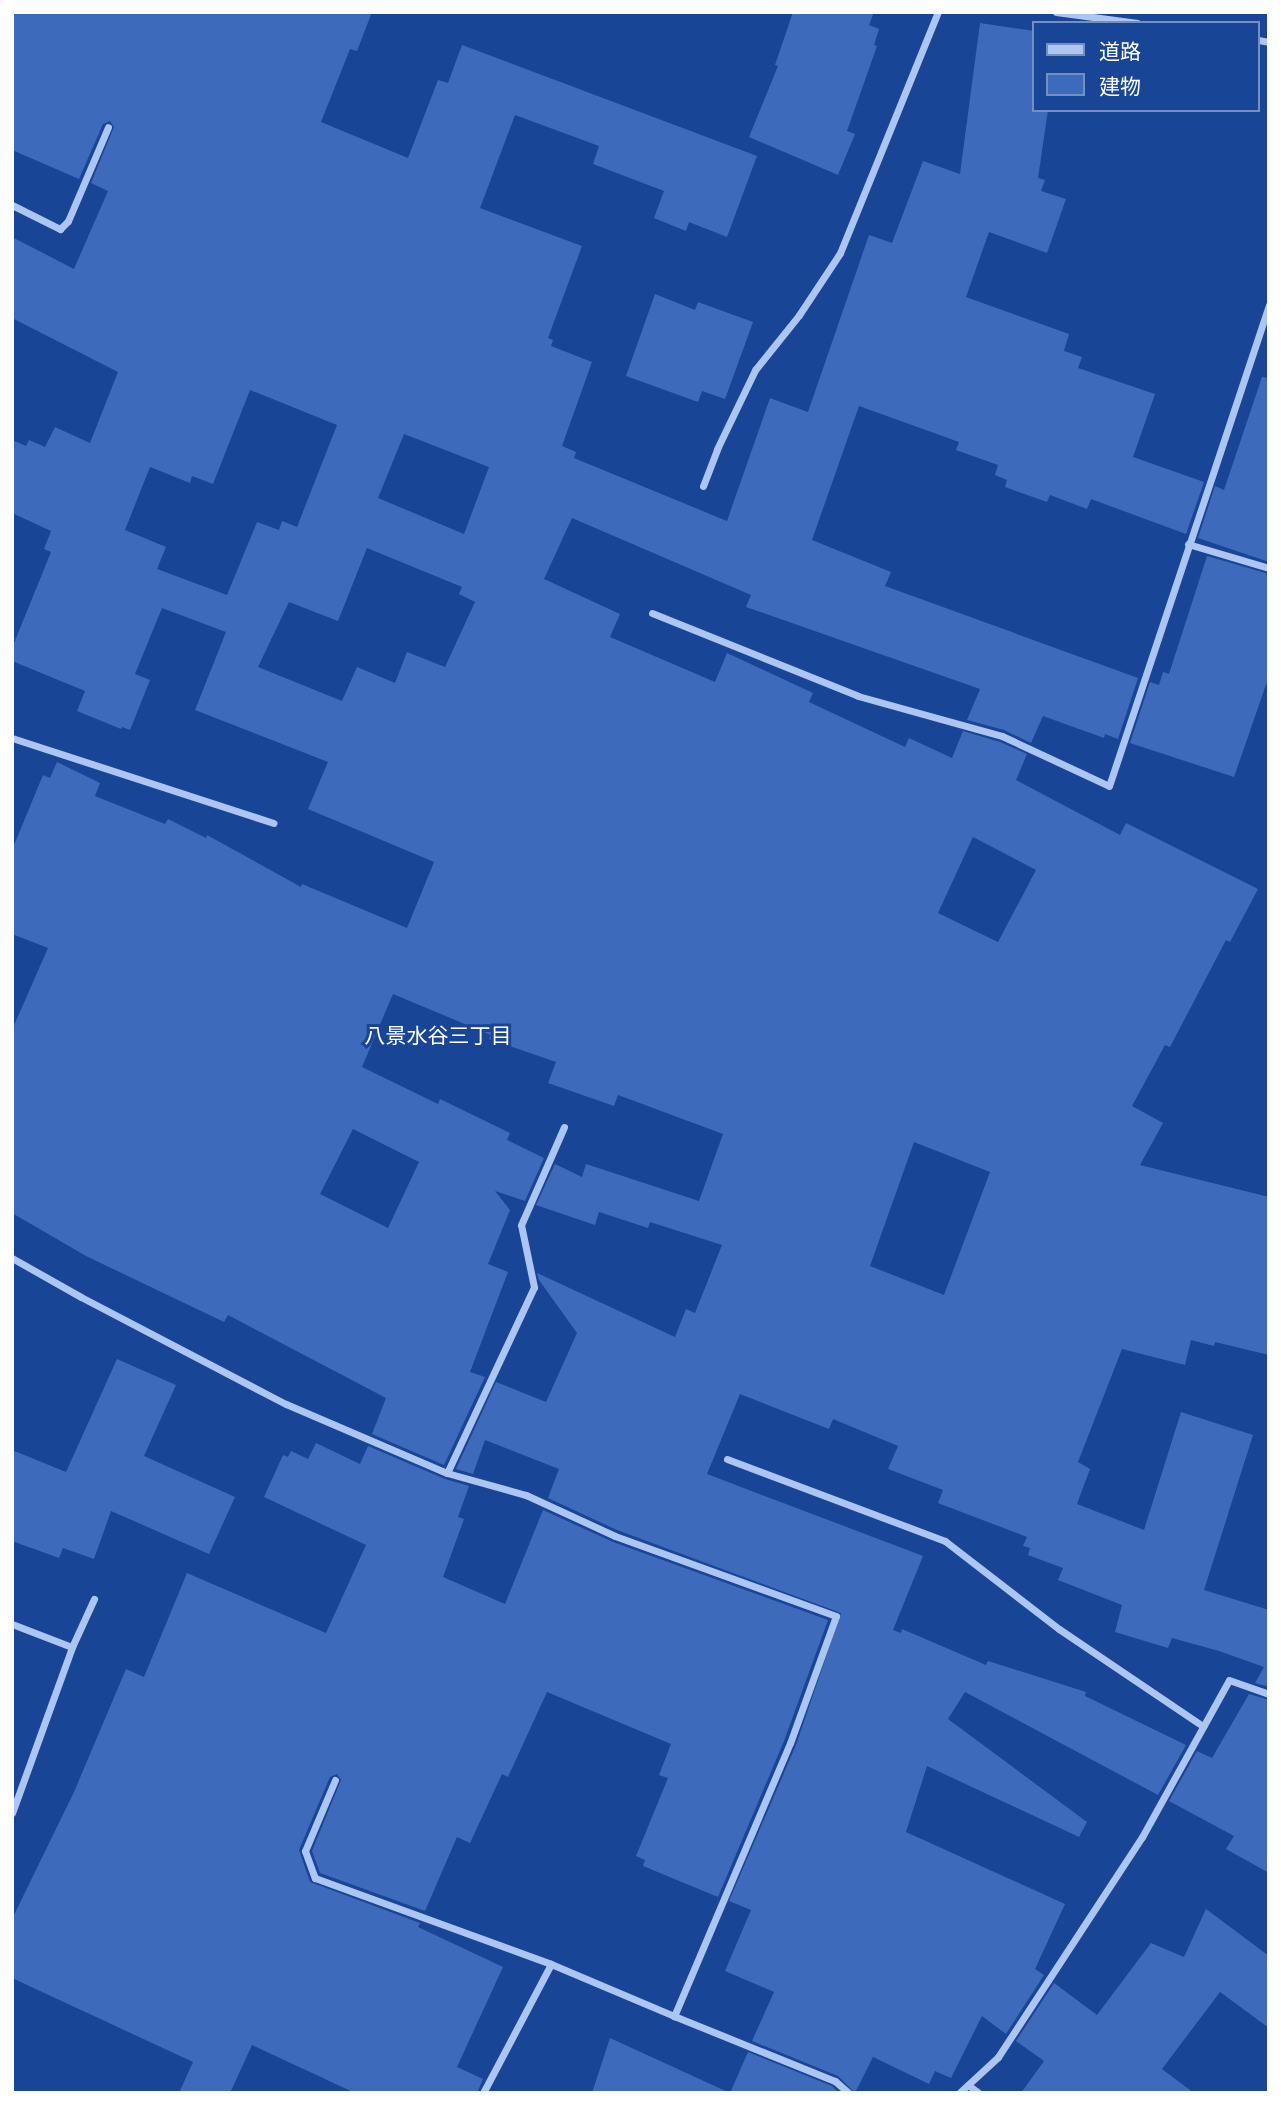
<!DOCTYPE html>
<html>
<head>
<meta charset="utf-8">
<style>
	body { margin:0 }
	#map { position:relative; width:1281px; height:2105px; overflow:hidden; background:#194597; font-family:"Fira Sans Condensed","Noto Sans JP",sans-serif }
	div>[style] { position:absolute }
	.building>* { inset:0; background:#3e6abc }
	.minor>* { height:7px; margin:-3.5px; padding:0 3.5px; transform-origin:3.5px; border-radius:3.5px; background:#adc5f1 }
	span { translate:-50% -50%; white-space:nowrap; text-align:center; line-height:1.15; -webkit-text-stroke:6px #194597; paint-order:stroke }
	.neighbourhood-label { font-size:21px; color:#fff }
	.frame { position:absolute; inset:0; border:14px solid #fff; pointer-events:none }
	.legend { position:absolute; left:1032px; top:21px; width:228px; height:91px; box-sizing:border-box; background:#194597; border:2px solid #758fc1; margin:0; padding:9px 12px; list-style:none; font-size:21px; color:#fff }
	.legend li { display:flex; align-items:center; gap:14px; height:35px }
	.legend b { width:35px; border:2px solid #758fc1 }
</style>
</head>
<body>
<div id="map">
	<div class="building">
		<div style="clip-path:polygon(evenodd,12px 12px,372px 12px,357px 51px,350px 49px,321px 122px,408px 158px,438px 80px,448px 83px,462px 45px,757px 156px,727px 237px,689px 222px,686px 231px,654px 218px,664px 191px,593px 164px,599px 146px,515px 115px,480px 208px,582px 246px,548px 338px,553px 340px,551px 346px,592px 362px,562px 446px,576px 452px,574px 458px,727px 521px,770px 398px,808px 412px,869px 235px,892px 243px,923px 161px,960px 174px,980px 23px,1034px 31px,1034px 110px,1048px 110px,1038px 178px,1045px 180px,1041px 191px,1066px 199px,1047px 253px,989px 232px,966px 297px,1069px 334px,1064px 351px,1082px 357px,1078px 368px,1155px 394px,1133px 457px,1204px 482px,1186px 534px,1091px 499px,1087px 509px,1050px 495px,1047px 502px,1005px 487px,1007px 480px,995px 475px,998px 465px,956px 450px,959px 442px,859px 406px,812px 540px,891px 572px,885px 586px,1138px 678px,1118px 739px,1105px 734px,1104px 738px,1043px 716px,1031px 743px,1004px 730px,967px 720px,980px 689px,746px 607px,751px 595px,572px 518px,544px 579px,620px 614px,610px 637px,715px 682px,727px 653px,813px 693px,809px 702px,905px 747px,909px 738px,952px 758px,963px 731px,1000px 742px,1027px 754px,1016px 780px,1120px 835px,1126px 823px,1258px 889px,1230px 942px,1226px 940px,1170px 1047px,1165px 1045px,1132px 1106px,1163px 1123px,1140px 1165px,1269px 1197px,1269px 1355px,1215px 1342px,1214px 1346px,1191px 1340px,1185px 1365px,1122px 1349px,1078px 1462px,1090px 1469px,1077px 1504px,1144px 1530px,1181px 1412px,1253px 1435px,1204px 1590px,1269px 1610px,1269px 1687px,1255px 1683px,1264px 1667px,1219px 1651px,1172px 1638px,1168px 1648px,1115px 1632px,1122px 1605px,1058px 1580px,1063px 1568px,1028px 1555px,1030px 1548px,1023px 1546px,1027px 1537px,938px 1503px,943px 1490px,888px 1469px,898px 1446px,833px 1419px,829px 1429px,740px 1394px,707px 1474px,923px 1556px,893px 1630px,901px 1633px,902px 1629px,986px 1665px,988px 1661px,1086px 1692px,1085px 1696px,1186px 1745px,1158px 1795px,965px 1692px,948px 1719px,1087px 1822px,1079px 1837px,927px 1766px,906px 1832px,1065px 1904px,1035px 1969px,1044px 1975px,1006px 2034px,982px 2016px,951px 2078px,935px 2071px,929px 2084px,873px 2057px,855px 2093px,838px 2076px,752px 2041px,774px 1992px,725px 1971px,751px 1910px,729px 1901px,796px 1745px,841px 1613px,617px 1530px,548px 1498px,559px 1469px,485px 1440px,473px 1474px,456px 1469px,496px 1382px,546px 1402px,577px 1333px,539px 1280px,537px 1273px,675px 1337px,686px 1309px,695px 1313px,722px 1245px,650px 1222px,648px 1228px,599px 1212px,595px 1225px,536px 1205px,555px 1164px,582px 1177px,586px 1164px,699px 1201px,723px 1134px,618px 1095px,614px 1106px,548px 1083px,556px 1062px,489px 1039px,491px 1035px,393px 994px,362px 1067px,438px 1104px,440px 1099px,510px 1133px,507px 1140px,544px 1158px,525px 1201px,495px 1191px,510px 1210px,488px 1264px,508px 1272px,470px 1372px,485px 1377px,444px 1465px,372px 1434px,386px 1398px,228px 1315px,224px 1322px,86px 1256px,12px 1213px,12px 1030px,48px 948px,12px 934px,12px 850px,43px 775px,50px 778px,57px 762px,100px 783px,95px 796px,165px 824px,168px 819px,206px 838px,207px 835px,301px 887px,302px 884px,407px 928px,434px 862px,308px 809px,328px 762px,195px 710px,226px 632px,162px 608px,135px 674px,150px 680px,130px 730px,122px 727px,121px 729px,77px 711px,85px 691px,12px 661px,12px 648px,51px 552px,44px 549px,51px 531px,12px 513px,12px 440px,26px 446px,29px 440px,45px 447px,55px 427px,90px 443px,118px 372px,12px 318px,12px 237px,74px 269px,108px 191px,91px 183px,114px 127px,110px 121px,103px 124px,79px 179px,12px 150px,12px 12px,250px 390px,337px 425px,297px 527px,282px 521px,279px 530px,257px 522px,227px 595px,157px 569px,166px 547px,125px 530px,150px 467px,190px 483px,192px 476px,213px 484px,250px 390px,12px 12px,404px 434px,489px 467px,464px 534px,378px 498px,404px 434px,12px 12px,367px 548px,462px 587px,459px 594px,475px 602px,445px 667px,407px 652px,395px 683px,357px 667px,342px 701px,258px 667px,289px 602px,338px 621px,367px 548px,12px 12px,973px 837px,1036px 870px,998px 942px,938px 913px,973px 837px,12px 12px,353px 1129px,419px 1162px,388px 1228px,320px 1194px,353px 1129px,12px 12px,914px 1142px,990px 1172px,944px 1295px,870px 1266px,914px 1142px)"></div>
		<div style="clip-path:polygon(793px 12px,874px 12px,869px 25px,879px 29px,874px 45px,877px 46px,847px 131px,855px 134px,838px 175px,749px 137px,778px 66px,775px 65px)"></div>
		<div style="clip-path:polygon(655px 294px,695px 310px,698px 302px,753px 322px,725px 399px,702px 391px,698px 402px,626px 376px)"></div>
		<div style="clip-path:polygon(1262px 377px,1269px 378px,1269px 562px,1198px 538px,1215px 486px,1224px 490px)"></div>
		<div style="clip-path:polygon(1207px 556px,1269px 574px,1269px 676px,1234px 777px,1130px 743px,1150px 682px,1159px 685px,1163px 672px,1169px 674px)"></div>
		<div style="clip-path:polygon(117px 1359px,176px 1385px,144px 1456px,235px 1497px,209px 1554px,111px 1511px,94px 1559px,63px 1548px,59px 1558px,12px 1541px,12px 1450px,66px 1472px)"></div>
		<div style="clip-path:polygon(316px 1443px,360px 1464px,368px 1446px,445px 1479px,469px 1486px,458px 1517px,464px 1519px,443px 1577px,505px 1604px,543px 1510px,613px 1542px,828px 1620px,784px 1741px,718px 1897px,643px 1866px,645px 1860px,636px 1856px,668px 1778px,659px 1775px,671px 1744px,547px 1692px,508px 1777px,502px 1774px,470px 1843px,457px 1837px,425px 1911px,320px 1873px,312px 1851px,341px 1780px,337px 1774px,330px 1777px,299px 1850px,310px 1882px,420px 1923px,418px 1927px,503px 1967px,457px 2067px,483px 2079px,477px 2093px,355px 2093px,252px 2045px,230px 2093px,179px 2093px,193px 2062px,12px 1978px,12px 1919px,74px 1792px,126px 1669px,144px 1677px,187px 1573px,326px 1633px,366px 1545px,264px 1497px,283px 1455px,288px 1457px,291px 1451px,308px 1459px)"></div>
		<div style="clip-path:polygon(1249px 1694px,1269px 1700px,1269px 1873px,1226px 1849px,1234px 1836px,1169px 1801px,1197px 1751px,1212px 1758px)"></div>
		<div style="clip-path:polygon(1206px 1909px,1269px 1956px,1269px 2028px,1220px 1992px,1162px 2069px,1194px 2093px,1021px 2093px,1044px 2061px,1016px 2041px,1054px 1983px,1097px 2015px,1151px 1943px,1184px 1957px)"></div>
		<div style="clip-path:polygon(610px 2038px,730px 2093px,748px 2052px,832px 2086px,839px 2093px,592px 2093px)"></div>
	</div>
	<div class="minor">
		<div style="left:1056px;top:12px;width:82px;rotate:7.7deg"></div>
		<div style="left:1258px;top:40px;width:11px;rotate:10deg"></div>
		<div style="left:12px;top:205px;width:54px;rotate:26.6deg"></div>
		<div style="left:60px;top:229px;width:11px;rotate:-45deg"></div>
		<div style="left:68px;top:221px;width:102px;rotate:-66.9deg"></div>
		<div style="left:703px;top:486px;width:40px;rotate:-69deg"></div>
		<div style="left:717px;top:449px;width:88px;rotate:-64.3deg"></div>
		<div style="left:755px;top:370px;width:70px;rotate:-51.3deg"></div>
		<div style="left:799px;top:315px;width:74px;rotate:-56.5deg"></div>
		<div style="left:840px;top:253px;width:260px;rotate:-67.9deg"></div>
		<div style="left:1188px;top:544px;width:84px;rotate:16.5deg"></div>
		<div style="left:652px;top:613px;width:222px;rotate:21.9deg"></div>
		<div style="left:858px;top:696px;width:149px;rotate:15.5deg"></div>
		<div style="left:1002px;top:736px;width:118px;rotate:25deg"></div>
		<div style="left:1109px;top:786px;width:507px;rotate:-71.6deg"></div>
		<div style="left:12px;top:738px;width:275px;rotate:18deg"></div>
		<div style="left:12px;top:1258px;width:79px;rotate:29.5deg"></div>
		<div style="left:81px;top:1297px;width:231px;rotate:27.6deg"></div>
		<div style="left:286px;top:1404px;width:175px;rotate:23.2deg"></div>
		<div style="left:447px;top:1473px;width:205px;rotate:-64.9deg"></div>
		<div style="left:534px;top:1287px;width:63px;rotate:-101.8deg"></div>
		<div style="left:521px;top:1225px;width:107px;rotate:-66.3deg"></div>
		<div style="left:727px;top:1459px;width:233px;rotate:20.6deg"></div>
		<div style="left:945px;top:1541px;width:144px;rotate:37.7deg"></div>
		<div style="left:1059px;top:1629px;width:174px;rotate:34deg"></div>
		<div style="left:447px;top:1473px;width:82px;rotate:15.6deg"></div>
		<div style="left:526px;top:1495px;width:98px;rotate:24.7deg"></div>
		<div style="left:615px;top:1536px;width:235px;rotate:19.9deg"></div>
		<div style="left:836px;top:1616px;width:135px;rotate:109.9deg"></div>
		<div style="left:790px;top:1743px;width:297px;rotate:113deg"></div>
		<div style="left:674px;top:2016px;width:174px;rotate:22deg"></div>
		<div style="left:835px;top:2081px;width:18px;rotate:41deg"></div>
		<div style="left:12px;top:1624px;width:64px;rotate:21deg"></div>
		<div style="left:72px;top:1647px;width:53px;rotate:-65.4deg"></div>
		<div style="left:335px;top:1780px;width:77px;rotate:112.9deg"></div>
		<div style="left:305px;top:1851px;width:29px;rotate:70deg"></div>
		<div style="left:315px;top:1878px;width:251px;rotate:20deg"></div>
		<div style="left:551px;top:1964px;width:134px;rotate:22.9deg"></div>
		<div style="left:12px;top:1813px;width:177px;rotate:-70.1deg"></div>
		<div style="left:968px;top:2085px;width:14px;rotate:36deg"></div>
		<div style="left:483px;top:2093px;width:146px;rotate:-62.2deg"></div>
		<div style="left:959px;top:2093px;width:53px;rotate:-42.7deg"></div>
		<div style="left:998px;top:2057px;width:263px;rotate:-56.8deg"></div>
		<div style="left:1142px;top:1837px;width:179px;rotate:-61deg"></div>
		<div style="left:1229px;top:1680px;width:42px;rotate:19.3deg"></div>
	</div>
	<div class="neighbourhood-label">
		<span style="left:438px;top:1036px">八景水谷三丁目</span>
	</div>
	<div class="frame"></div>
	<ul class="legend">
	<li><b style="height:9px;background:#adc5f1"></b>道路</li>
	<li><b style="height:19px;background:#3e6abc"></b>建物</li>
	</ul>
</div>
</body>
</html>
